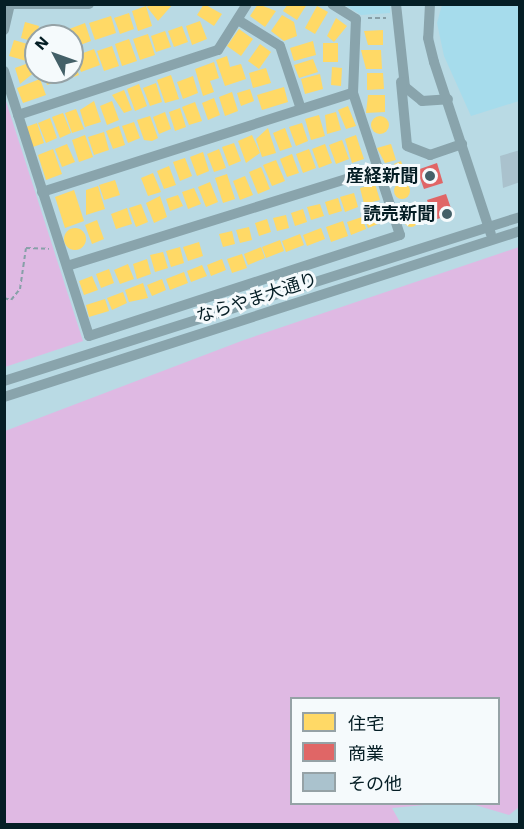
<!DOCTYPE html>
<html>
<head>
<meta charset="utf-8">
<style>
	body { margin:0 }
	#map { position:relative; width:524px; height:829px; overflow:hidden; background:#b9dae4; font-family:"Work Sans","Noto Sans JP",sans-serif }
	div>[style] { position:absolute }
	.built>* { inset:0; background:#a6dcec }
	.green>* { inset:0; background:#dfb9e3 }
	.homes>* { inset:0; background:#ffd966 }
	.round { border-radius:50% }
	.shops>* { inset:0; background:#e06666 }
	.building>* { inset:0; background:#aac2cd }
	.path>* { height:2px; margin-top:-1px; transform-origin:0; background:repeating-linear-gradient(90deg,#87a0a8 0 4.5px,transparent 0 7.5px) }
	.minor>* { height:10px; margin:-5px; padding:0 5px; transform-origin:5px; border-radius:5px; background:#89a4ac }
	.dots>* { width:16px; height:16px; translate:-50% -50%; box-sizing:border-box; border:3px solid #f5fafc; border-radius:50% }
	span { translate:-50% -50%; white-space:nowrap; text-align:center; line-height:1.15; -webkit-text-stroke:6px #f5fafc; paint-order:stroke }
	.poi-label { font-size:18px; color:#051e25; font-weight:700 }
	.right { translate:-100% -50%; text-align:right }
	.street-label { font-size:18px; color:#051e25 }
	.frame { position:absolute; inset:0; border:6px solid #051e25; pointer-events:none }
	.legend { position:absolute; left:290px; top:697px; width:210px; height:108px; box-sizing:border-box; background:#f5fafc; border:2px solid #95a2a6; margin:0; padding:8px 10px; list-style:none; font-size:18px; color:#051e25 }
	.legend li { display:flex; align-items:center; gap:12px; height:30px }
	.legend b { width:30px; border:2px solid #95a2a6 }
	.north { position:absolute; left:24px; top:24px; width:60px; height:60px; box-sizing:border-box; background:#f5fafc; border:2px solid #95a2a6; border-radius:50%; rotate:311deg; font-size:16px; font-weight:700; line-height:24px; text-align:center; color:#051e25 }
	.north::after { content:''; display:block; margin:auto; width:21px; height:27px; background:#446068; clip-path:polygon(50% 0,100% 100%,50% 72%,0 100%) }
</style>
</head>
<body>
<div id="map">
	<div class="built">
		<div style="clip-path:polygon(345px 5px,390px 5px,390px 13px,361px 15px)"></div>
		<div style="clip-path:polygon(442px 5px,519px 5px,519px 101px,471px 116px,444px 56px,437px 23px)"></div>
	</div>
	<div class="green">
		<div style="clip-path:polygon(4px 95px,83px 341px,5px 367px,4px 367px)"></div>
		<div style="clip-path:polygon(519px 247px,519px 807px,509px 815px,472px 804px,498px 804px,498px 698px,292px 698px,292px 804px,435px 804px,392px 808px,401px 824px,5px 824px,5px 431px,244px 340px)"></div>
	</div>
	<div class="homes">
		<div style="clip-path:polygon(173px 4px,158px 21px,147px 7px,150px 4px)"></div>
		<div style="clip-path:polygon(204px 4px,222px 14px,214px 26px,197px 15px)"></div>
		<div style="clip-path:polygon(258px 4px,276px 11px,265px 27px,250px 16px)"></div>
		<div style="clip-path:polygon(288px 4px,307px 4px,297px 20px,283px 11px)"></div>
		<div style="clip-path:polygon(146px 6px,152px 26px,138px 31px,132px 11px)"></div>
		<div style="clip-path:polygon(317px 6px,328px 12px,315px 34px,305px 28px)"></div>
		<div style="clip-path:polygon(129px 13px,134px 29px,120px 34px,114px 18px)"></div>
		<div style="clip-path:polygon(282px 15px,294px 22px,297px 36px,284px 41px,271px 31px)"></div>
		<div style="clip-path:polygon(111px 16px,116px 33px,95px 40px,89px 23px)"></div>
		<div style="clip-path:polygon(336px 18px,347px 26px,334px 42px,327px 36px)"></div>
		<div style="clip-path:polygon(200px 21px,207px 39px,192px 45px,186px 26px)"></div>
		<div style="clip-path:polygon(25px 22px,39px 26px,35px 42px,21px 38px)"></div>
		<div style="clip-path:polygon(85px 23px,91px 41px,72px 48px,72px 36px,64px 31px)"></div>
		<div style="clip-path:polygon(182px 26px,188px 42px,174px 47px,168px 31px)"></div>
		<div style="clip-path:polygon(239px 29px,253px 39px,241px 56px,227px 46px)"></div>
		<div style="clip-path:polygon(383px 30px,383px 45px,368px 45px,364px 31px)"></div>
		<div style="clip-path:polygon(165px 31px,171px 47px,156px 52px,151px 36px)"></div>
		<div style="clip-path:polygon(148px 34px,155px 55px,140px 60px,133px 39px)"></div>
		<div style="clip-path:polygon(129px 39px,137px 61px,122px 66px,115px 44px)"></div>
		<div style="clip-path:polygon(14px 40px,34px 46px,30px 62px,9px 56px)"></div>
		<div style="clip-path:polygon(313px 41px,316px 55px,294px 61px,290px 48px)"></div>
		<div style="clip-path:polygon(323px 43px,338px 43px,338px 62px,323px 62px)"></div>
		<div style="clip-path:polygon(260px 44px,271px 52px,259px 69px,248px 61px)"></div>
		<div style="clip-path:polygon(112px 46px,119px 66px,104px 71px,97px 51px)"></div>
		<div style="clip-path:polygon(94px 49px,100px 65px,81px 72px,75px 56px)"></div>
		<div style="clip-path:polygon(361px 50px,381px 50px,382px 69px,366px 69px)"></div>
		<div style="clip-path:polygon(72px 56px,79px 75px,65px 80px,62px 72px,72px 72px)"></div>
		<div style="clip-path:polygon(227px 56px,230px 67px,241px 64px,246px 79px,225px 86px,216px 60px)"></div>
		<div style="clip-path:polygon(313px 59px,318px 72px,299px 78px,294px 65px)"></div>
		<div style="clip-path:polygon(34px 61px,36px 71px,20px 84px,15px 68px)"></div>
		<div style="clip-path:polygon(214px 62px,219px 78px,210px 81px,214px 92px,203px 96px,195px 69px)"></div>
		<div style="clip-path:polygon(332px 67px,342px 68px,341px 86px,331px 85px)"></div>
		<div style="clip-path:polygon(266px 68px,271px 83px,253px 88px,249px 73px)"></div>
		<div style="clip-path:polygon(43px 72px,59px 72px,62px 80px,47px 85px)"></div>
		<div style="clip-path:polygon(367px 73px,383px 73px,384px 89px,367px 90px)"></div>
		<div style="clip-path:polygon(320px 74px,323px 89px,305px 94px,301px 79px)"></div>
		<div style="clip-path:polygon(171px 75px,179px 99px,165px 103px,157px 80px)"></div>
		<div style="clip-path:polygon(193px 76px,198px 93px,183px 99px,177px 82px)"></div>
		<div style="clip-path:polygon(40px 79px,46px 95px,23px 103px,17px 88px)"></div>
		<div style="clip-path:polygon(156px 83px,162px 102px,150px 106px,143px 88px)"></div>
		<div style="clip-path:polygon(139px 84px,147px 106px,135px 111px,127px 89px)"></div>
		<div style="clip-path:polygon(284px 87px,288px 102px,262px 110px,257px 95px)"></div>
		<div style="clip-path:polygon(250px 89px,254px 101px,241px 106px,237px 93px)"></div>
		<div style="clip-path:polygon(124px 90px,132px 110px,124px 113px,112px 95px)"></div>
		<div style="clip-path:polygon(232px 92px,238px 111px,225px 116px,219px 97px)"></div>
		<div style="clip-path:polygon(368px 95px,385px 95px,385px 112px,366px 113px)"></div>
		<div style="clip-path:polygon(214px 98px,220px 115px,208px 120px,202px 103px)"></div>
		<div style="clip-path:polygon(94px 101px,101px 122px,85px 127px,80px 110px)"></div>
		<div style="clip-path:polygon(112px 101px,119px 120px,107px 125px,100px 106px)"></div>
		<div style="clip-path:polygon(195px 102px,202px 121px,189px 125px,182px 107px)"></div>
		<div style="clip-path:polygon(348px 106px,356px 126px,346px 129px,338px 110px)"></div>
		<div style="clip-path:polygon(180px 108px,186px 127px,175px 131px,169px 112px)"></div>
		<div style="clip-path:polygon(76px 109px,84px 129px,72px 133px,65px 113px)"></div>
		<div style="clip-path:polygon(165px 112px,171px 129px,159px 134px,153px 117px)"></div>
		<div style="clip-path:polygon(336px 112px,341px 130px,327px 134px,325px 115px)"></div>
		<div style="clip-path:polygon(63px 113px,71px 133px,60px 138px,52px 117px)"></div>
		<div style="clip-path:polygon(319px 115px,325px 136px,311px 140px,305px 119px)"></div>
		<div style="clip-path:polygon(150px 116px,158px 138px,152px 141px,144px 140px,137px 120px)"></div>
		<div class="round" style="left:371px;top:116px;width:18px;height:18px"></div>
		<div style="clip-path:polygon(50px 118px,57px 138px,46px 143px,38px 123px)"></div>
		<div style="clip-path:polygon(134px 122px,140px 138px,128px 143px,122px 126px)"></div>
		<div style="clip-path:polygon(37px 123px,44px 143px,33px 147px,26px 127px)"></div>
		<div style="clip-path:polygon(302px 123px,308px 141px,296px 146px,289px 127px)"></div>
		<div style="clip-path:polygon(119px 126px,125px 145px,113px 149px,106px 131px)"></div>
		<div style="clip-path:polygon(268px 128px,276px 153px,262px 157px,256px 139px)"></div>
		<div style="clip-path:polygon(285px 128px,292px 147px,280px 151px,273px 133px)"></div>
		<div style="clip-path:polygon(104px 132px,109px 150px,94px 155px,88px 137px)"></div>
		<div style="clip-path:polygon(85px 135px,93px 157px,79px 162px,72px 140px)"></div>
		<div style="clip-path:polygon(252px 135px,260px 153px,246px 163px,238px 141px)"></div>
		<div style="clip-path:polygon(356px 135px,364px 159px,352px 163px,345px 139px)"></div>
		<div style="clip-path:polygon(342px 140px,349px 159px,336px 164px,329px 145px)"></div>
		<div style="clip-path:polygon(234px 143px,241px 161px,229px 166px,222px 147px)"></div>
		<div style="clip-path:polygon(67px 144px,75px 162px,62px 167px,55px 149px)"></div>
		<div style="clip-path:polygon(325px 144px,332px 163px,319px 168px,312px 149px)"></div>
		<div style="clip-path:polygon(391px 144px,396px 160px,385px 163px,377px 148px)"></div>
		<div style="clip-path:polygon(53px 149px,62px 174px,46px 180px,38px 155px)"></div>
		<div style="clip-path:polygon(219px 149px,226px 168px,214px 172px,207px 154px)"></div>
		<div style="clip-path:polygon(309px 149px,316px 168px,303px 173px,296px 154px)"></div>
		<div style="clip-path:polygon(203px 152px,209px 171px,197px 176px,190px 157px)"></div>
		<div style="clip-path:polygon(292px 154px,299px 173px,287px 177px,280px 159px)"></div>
		<div style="clip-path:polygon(185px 158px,192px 176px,180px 181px,173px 162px)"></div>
		<div style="clip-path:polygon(276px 160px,285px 181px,272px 186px,263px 165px)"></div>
		<div style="clip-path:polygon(401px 161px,406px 175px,399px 177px,394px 164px)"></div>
		<div style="clip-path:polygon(169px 166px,176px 185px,164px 189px,157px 171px)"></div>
		<div style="clip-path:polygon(261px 167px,270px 189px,258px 194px,249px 172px)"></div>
		<div style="clip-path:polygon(153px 173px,161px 192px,148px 196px,141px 178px)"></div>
		<div style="clip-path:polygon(227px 174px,235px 199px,223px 203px,215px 178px)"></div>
		<div style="clip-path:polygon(245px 176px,253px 195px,240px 200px,233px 181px)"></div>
		<div style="clip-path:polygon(115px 180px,120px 195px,104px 200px,99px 185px)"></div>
		<div style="clip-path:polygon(210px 182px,218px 202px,206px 207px,198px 187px)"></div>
		<div class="round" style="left:394px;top:183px;width:16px;height:16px"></div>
		<div style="clip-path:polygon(375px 184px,380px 200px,364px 204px,360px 188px)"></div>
		<div style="clip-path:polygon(98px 186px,105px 209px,86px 215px,86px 190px)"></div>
		<div style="clip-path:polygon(194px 188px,201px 204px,188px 209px,182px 192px)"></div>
		<div style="clip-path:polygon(74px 190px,84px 221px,65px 228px,55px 197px)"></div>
		<div style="clip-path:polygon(354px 193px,358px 207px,345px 212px,340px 197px)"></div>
		<div style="clip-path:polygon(178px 195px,183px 206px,170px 211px,166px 199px)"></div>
		<div style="clip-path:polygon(160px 196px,167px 217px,154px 223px,146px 203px)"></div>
		<div style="clip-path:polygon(338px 198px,342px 211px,329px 215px,325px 202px)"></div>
		<div style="clip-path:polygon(141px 204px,148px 222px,136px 227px,129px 208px)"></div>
		<div style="clip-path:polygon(320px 204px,324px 216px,311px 220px,307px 207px)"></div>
		<div style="clip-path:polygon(127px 208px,132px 224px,116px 229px,111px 214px)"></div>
		<div style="clip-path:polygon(303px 209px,307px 222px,295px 226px,291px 213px)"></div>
		<div style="clip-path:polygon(381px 210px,385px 221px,368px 228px,364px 217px)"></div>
		<div class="round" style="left:404px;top:213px;width:14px;height:14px"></div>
		<div style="clip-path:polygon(286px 215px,289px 228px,277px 231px,273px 218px)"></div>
		<div style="clip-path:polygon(362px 217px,366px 229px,351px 235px,347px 222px)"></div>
		<div style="clip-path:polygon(267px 219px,271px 232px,259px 236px,255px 223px)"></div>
		<div style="clip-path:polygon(97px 220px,104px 239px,92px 244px,85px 225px)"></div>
		<div style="clip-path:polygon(343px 221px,348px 236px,331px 242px,326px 227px)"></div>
		<div style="clip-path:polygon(249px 227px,252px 240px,240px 243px,236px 230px)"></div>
		<div style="clip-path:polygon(321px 228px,325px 239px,307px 246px,303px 235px)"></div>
		<div class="round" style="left:64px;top:228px;width:22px;height:22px"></div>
		<div style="clip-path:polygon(232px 231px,235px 244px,223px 247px,219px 234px)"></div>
		<div style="clip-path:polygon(300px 234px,304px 245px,286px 252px,282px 241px)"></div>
		<div style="clip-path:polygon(280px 240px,284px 251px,266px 258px,262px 247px)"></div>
		<div style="clip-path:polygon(199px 242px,203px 256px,188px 261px,183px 247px)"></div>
		<div style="clip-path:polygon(180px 247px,184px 263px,171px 267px,166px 251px)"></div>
		<div style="clip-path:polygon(261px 247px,265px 258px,248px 265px,244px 254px)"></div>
		<div style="clip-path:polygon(163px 252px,168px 268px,155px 272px,150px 255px)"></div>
		<div style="clip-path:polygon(242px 254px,247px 268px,232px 273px,227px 259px)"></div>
		<div style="clip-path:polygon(147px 259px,151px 274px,137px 279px,133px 264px)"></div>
		<div style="clip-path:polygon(222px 259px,226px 270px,211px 276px,207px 265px)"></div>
		<div style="clip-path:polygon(128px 264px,134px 279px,120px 284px,114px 270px)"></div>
		<div style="clip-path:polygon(202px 265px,207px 276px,191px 282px,187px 271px)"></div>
		<div style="clip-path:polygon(109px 269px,114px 283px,101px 288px,96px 274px)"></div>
		<div style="clip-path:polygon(184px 272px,188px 283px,170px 290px,166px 279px)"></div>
		<div style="clip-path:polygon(92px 276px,98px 290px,84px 295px,79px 281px)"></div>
		<div style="clip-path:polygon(162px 279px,166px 290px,152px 296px,147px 285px)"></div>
		<div style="clip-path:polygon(143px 283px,148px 298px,129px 302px,125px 290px)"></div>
		<div style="clip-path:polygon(123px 292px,127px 303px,112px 310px,107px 298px)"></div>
		<div style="clip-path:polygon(105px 299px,109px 311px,89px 317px,86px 305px)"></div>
	</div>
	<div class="shops">
		<div style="clip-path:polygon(437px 163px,443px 183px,424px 189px,417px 170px)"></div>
		<div style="clip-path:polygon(446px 194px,453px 214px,434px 220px,427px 200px)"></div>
	</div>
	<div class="building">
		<div style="clip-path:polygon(520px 150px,520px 182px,503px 188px,500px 156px)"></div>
	</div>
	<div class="path">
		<div style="left:368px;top:18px;width:18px"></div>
		<div style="left:4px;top:298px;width:7px;rotate:16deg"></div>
		<div style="left:11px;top:300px;width:14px;rotate:-51deg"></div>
		<div style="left:20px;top:289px;width:41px;rotate:-81.7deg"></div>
		<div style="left:26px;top:248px;width:23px;rotate:2deg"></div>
		<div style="left:425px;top:824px;width:14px"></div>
	</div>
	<div class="minor">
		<div style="left:14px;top:4px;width:75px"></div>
		<div style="left:396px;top:4px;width:83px;rotate:83.8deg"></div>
		<div style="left:405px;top:87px;width:22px;rotate:39deg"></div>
		<div style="left:422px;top:101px;width:26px;rotate:-4deg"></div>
		<div style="left:430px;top:4px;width:34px;rotate:93deg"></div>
		<div style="left:428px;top:38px;width:25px;rotate:76deg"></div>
		<div style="left:434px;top:62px;width:181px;rotate:71.7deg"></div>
		<div style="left:238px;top:20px;width:49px;rotate:31.8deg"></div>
		<div style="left:280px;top:46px;width:66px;rotate:71.6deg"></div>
		<div style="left:4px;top:30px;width:27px;rotate:-77deg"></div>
		<div style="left:4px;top:71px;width:278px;rotate:72.2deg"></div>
		<div style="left:89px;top:336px;width:327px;rotate:-18deg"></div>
		<div style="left:400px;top:235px;width:150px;rotate:-108.3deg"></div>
		<div style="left:353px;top:93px;width:74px;rotate:-87.7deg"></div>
		<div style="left:356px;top:19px;width:28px;rotate:-148deg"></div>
		<div style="left:401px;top:82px;width:64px;rotate:84.6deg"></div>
		<div style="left:407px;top:146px;width:25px;rotate:21deg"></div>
		<div style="left:430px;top:155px;width:34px;rotate:-19deg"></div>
		<div style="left:18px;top:115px;width:210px;rotate:-18deg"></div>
		<div style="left:218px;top:50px;width:54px;rotate:-57.8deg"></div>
		<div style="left:42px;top:192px;width:326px;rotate:-17.7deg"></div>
		<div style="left:67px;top:266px;width:326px;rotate:-17.3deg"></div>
		<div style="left:4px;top:381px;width:541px;rotate:-17.63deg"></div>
		<div style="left:4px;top:397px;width:542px;rotate:-17.83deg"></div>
	</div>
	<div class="dots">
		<div style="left:430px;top:176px;background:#446068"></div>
		<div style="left:447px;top:214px;background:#446068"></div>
	</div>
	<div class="poi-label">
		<span class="right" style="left:418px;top:176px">産経新聞</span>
		<span class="right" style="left:435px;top:214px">読売新聞</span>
	</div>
	<div class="street-label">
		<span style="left:257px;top:298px;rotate:-18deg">ならやま大通り</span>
	</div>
	<div class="frame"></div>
	<ul class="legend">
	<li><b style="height:16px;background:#ffd966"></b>住宅</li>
	<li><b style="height:16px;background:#e06666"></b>商業</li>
	<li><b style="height:16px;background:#aac2cd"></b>その他</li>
	</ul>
	<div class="north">N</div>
</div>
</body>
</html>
